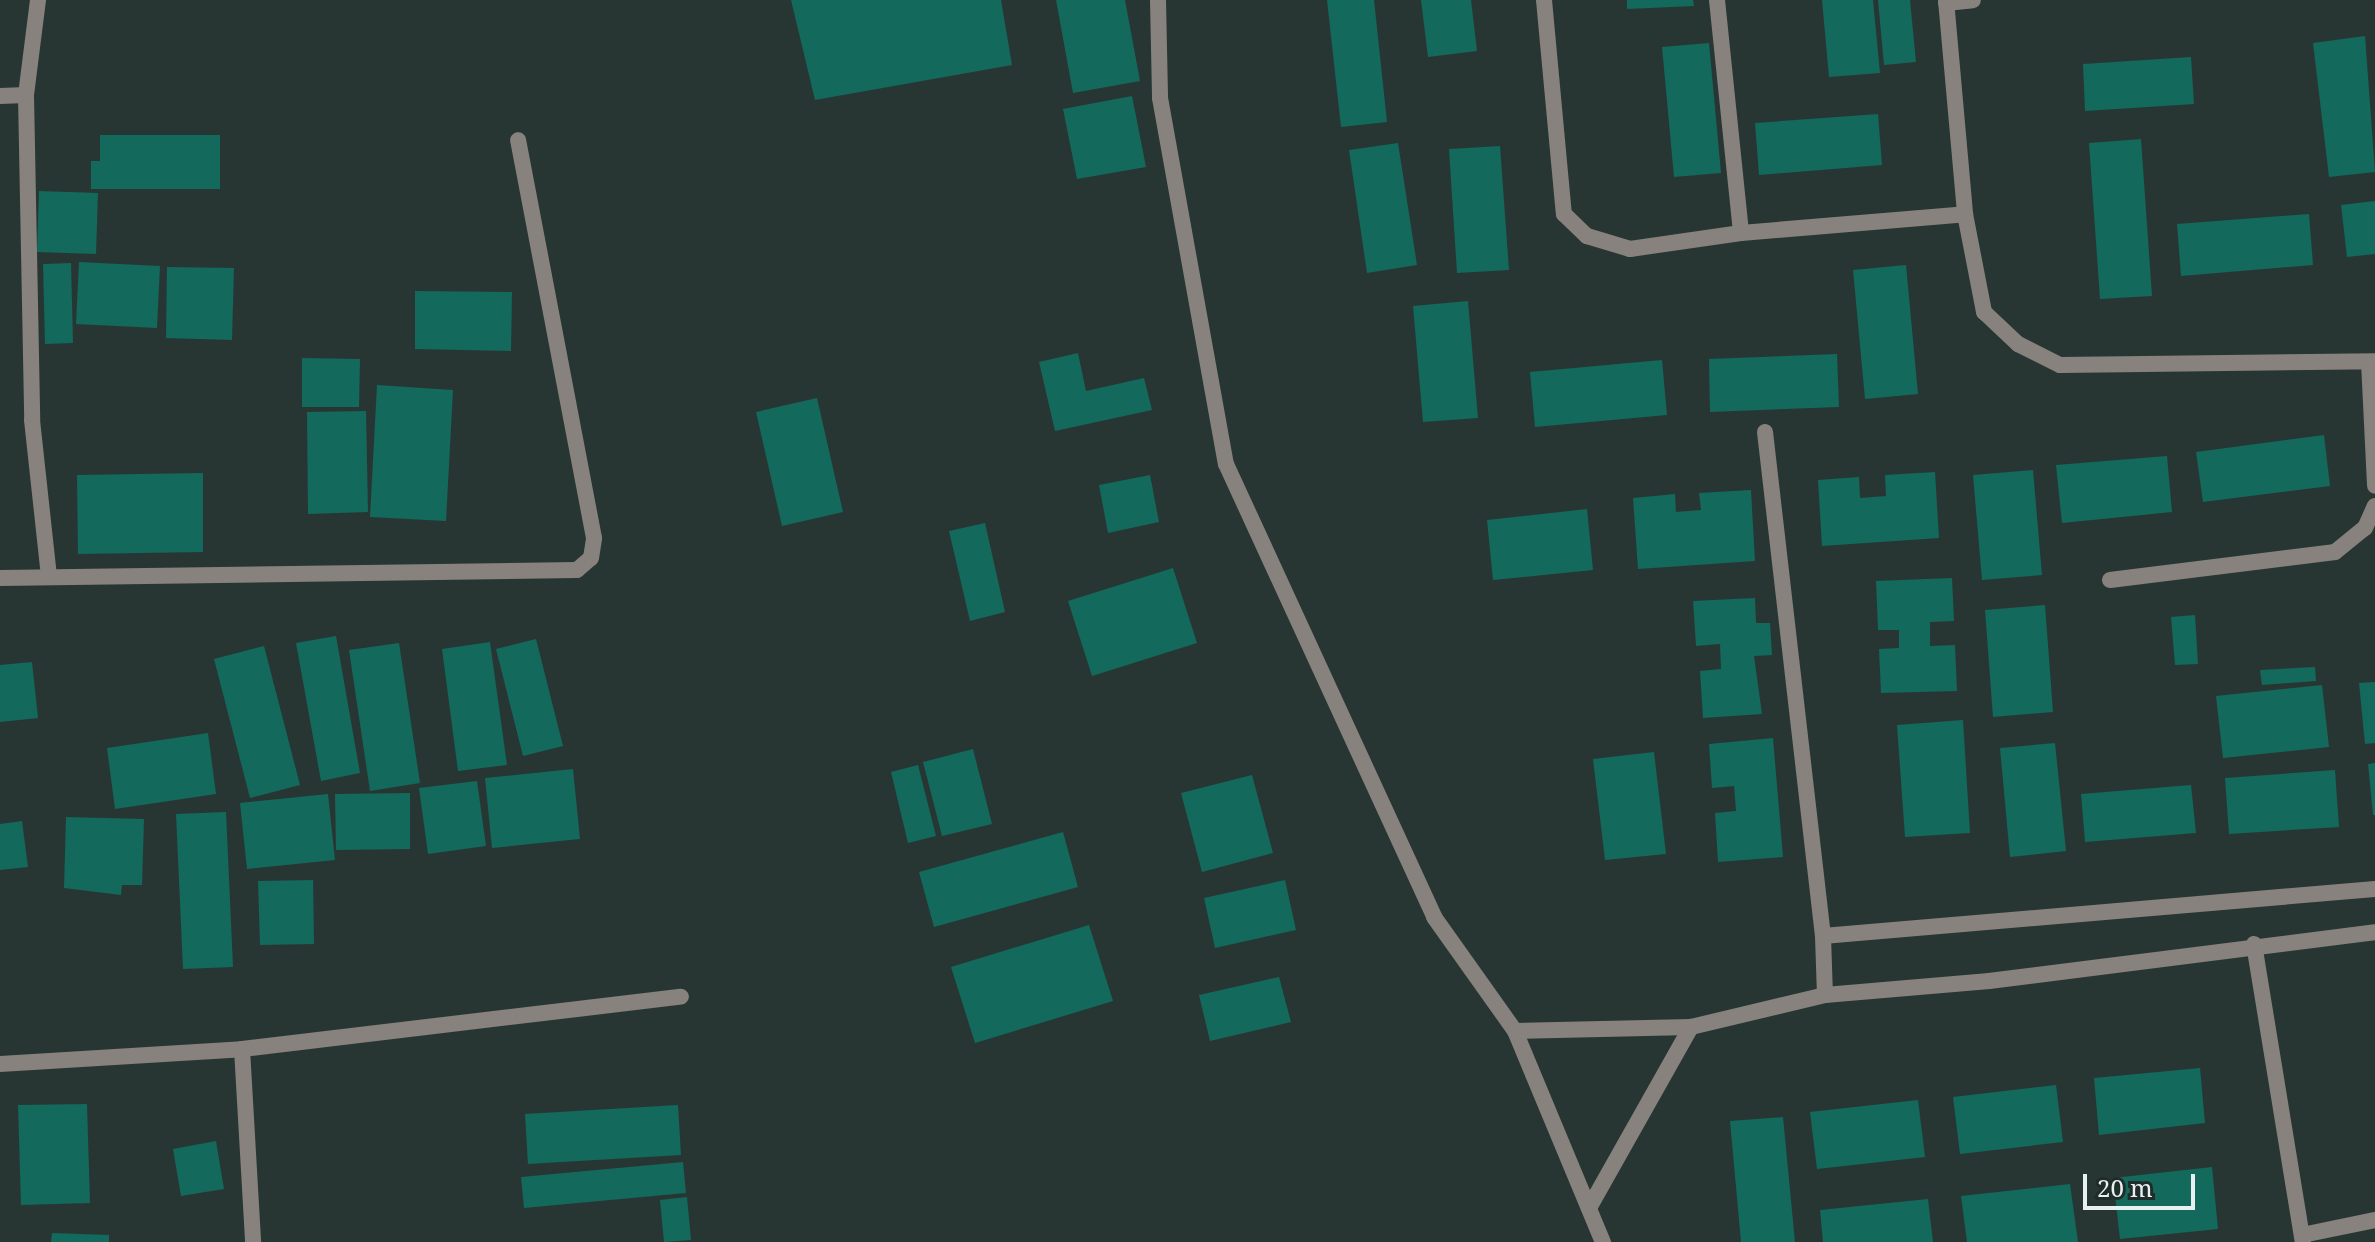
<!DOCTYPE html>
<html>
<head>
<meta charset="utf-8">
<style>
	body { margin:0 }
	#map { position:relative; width:2375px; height:1242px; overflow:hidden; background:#283633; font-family:"Noto Serif",serif }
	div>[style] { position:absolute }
	.building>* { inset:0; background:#13695b }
	.service>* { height:16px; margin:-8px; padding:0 8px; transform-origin:8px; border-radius:8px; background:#87827e }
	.minor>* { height:16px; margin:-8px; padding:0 8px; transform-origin:8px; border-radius:8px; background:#87827e }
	span { translate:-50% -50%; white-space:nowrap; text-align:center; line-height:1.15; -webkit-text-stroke:8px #1f2c29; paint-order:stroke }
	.scale { position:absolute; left:2083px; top:1174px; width:112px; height:36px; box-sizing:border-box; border:4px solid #e8f1ef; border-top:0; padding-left:10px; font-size:24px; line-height:28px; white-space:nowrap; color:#e8f1ef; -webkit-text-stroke:6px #1f2c29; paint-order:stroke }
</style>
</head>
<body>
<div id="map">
	<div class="building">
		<div style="clip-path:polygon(791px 0,1001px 0,1012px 65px,815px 100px)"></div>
		<div style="clip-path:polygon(1056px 0,1125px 0,1140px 81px,1073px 93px)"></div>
		<div style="clip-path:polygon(1327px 0,1374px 0,1387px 122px,1341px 127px)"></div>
		<div style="clip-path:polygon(1421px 0,1471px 0,1477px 51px,1428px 57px)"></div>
		<div style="clip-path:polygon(1627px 0,1693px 0,1694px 6px,1627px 9px)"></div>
		<div style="clip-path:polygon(1822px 0,1873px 0,1880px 73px,1829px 77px)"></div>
		<div style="clip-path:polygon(1878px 0,1910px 0,1916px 62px,1884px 65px)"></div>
		<div style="clip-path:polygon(2365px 36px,2375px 172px,2329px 177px,2313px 43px)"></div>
		<div style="clip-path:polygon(1709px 43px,1721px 173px,1674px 177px,1662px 47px)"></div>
		<div style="clip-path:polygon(2191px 57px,2194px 104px,2085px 111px,2083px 64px)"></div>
		<div style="clip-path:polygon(1132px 96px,1146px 167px,1077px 179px,1063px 109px)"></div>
		<div style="clip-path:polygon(1878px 114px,1882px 165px,1759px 175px,1755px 123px)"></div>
		<div style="clip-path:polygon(100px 135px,220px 135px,220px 189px,91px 189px,91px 161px,100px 161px)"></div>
		<div style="clip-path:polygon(2141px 139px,2152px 296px,2100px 299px,2089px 143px)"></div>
		<div style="clip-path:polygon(1398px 143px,1417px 265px,1367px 273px,1349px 150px)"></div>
		<div style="clip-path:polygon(1500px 146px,1509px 270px,1457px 273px,1449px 149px)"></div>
		<div style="clip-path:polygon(39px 191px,98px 193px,96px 254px,37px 252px)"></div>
		<div style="clip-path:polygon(2375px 201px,2375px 254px,2347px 257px,2341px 205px)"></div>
		<div style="clip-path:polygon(2309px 214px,2313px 265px,2181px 276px,2177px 224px)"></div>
		<div style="clip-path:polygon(79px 262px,160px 266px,157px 328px,76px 324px)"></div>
		<div style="clip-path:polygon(71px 263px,73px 343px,45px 344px,43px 264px)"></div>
		<div style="clip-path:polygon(1906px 265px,1918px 394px,1865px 399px,1853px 270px)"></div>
		<div style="clip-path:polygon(167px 267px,234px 268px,232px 340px,166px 338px)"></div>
		<div style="clip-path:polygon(415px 291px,512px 292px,511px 351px,415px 349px)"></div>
		<div style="clip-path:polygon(1468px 301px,1478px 418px,1423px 422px,1413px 306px)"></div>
		<div style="clip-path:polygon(1078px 353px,1086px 391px,1144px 378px,1152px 410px,1055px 431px,1039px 362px)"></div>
		<div style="clip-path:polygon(1837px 354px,1839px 407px,1710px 412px,1709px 359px)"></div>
		<div style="clip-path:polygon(302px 358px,360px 359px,359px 407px,302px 407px)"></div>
		<div style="clip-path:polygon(1662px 360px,1667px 415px,1535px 427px,1530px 372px)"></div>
		<div style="clip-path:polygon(377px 385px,453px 390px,446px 521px,370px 517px)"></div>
		<div style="clip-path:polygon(817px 398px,843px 512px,782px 526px,756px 412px)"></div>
		<div style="clip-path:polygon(366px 411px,368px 512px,308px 514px,307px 412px)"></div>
		<div style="clip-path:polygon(2324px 435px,2330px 486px,2203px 502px,2196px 452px)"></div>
		<div style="clip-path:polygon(2167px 456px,2172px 512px,2062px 523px,2056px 465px)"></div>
		<div style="clip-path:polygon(2033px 470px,2042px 575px,1982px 580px,1973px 475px)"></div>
		<div style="clip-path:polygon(1935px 472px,1939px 538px,1822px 546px,1818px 480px,1859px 477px,1860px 498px,1886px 496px,1885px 475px)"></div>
		<div style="clip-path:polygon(203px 473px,203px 552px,78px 554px,77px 475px)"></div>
		<div style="clip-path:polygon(1150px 475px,1159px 522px,1108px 533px,1099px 485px)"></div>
		<div style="clip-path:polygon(1751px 490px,1755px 561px,1638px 569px,1633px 498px,1675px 494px,1676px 512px,1701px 510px,1699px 493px)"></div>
		<div style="clip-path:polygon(1587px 509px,1593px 570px,1493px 580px,1487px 520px)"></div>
		<div style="clip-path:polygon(985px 523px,1005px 612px,970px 621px,949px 531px)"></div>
		<div style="clip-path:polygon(1173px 568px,1197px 643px,1092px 676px,1068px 601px)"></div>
		<div style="clip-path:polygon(1952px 578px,1954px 621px,1930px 622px,1930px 646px,1955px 645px,1957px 691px,1881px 693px,1879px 649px,1899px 648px,1899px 630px,1878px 630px,1876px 581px)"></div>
		<div style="clip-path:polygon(1755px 598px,1756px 623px,1770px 623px,1772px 655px,1754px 656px,1762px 714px,1703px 718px,1700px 671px,1721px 669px,1720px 644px,1696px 646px,1693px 601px)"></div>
		<div style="clip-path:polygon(2045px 605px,2053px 712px,1993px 717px,1985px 610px)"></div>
		<div style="clip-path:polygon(2195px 615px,2198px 664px,2175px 665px,2171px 617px)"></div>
		<div style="clip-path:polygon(336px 636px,360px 773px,321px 781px,296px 643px)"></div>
		<div style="clip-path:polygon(536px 639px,563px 746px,523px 756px,496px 649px)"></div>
		<div style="clip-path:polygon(490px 642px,507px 765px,458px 771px,442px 649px)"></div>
		<div style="clip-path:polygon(399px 643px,420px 783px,370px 791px,349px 650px)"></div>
		<div style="clip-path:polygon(264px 646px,300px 785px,250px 798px,214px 659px)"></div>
		<div style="clip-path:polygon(32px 662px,38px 718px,0 722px,0 665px)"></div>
		<div style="clip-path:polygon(2315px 667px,2316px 681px,2262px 685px,2260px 670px)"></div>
		<div style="clip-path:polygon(2375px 682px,2375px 743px,2365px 744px,2359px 683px)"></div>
		<div style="clip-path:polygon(2322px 685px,2329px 747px,2223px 758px,2216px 696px)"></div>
		<div style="clip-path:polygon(1963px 720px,1970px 833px,1905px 837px,1897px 725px)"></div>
		<div style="clip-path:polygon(208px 733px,216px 794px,115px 809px,107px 748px)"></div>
		<div style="clip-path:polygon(1773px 738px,1783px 857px,1718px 862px,1715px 813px,1736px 811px,1734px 786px,1712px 788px,1709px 744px)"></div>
		<div style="clip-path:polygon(2055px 743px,2066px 851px,2010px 857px,2000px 748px)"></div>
		<div style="clip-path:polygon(973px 749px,992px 824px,942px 836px,923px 762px)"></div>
		<div style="clip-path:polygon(1654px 752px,1666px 854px,1605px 860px,1593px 759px)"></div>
		<div style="clip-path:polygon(2375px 763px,2375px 815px,2373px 815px,2368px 764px)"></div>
		<div style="clip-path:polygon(918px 765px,936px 836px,908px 843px,891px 772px)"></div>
		<div style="clip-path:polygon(573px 769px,580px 839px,492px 848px,485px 778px)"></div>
		<div style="clip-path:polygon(2335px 770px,2339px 827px,2229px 834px,2225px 778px)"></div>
		<div style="clip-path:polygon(1252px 775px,1273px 853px,1202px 872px,1181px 793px)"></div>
		<div style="clip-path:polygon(477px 781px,486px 846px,428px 854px,419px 788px)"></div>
		<div style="clip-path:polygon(2191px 785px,2196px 833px,2085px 842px,2081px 794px)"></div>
		<div style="clip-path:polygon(410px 793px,410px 849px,336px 850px,335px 794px)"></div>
		<div style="clip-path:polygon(328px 794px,335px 860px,247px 869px,240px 803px)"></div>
		<div style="clip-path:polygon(226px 812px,233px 967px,183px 969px,176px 814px)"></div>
		<div style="clip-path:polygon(66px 817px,144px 819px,142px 885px,122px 885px,121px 895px,64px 888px)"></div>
		<div style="clip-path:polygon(22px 821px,28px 867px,0 870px,0 824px)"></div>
		<div style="clip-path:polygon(1063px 832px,1078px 887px,934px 927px,919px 872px)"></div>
		<div style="clip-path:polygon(313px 880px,314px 944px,260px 945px,258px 881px)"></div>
		<div style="clip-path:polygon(1285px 880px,1296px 930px,1215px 948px,1204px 898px)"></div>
		<div style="clip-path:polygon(1089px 925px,1113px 1001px,975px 1043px,951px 967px)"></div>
		<div style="clip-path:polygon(1279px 977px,1291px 1022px,1210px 1041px,1199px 995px)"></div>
		<div style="clip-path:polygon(2200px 1068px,2205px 1123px,2099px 1135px,2094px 1078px)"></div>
		<div style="clip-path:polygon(2056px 1085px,2063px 1142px,1960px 1154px,1953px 1097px)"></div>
		<div style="clip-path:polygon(1918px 1100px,1925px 1157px,1817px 1169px,1810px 1112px)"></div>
		<div style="clip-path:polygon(87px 1104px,90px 1203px,21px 1205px,18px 1105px)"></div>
		<div style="clip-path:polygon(678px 1105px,681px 1155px,528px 1164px,525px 1114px)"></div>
		<div style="clip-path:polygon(1783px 1117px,1795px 1242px,1741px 1242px,1730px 1121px)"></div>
		<div style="clip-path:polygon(216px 1141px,224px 1189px,181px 1196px,173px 1149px)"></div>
		<div style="clip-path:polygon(683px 1162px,686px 1193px,524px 1208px,521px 1177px)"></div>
		<div style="clip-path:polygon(2212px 1167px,2218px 1229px,2120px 1239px,2113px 1178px)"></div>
		<div style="clip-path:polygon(2070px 1184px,2078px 1242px,1967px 1242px,1961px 1196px)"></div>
		<div style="clip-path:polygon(687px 1197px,691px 1240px,664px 1242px,660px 1200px)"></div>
		<div style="clip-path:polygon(1928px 1199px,1933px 1242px,1823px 1242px,1820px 1210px)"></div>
		<div style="clip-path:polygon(52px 1233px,109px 1235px,109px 1242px,51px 1242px)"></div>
	</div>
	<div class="service">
		<div style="left:1717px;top:0;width:234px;rotate:84.1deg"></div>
	</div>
	<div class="minor">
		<div style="left:1158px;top:0;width:98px;rotate:88.8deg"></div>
		<div style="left:1160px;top:98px;width:372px;rotate:79.8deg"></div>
		<div style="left:1226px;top:464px;width:498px;rotate:65.3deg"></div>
		<div style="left:1434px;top:917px;width:140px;rotate:54.6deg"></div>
		<div style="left:1515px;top:1031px;width:229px;rotate:67.4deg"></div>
		<div style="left:1544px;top:0;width:215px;rotate:84.7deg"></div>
		<div style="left:1564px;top:214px;width:32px;rotate:44deg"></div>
		<div style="left:1587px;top:236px;width:45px;rotate:16.8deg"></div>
		<div style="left:1630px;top:249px;width:112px;rotate:-8.2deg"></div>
		<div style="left:1741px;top:233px;width:225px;rotate:-4.8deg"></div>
		<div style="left:1946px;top:0;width:215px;rotate:84.9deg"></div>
		<div style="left:1965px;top:214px;width:100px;rotate:79deg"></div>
		<div style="left:1984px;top:312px;width:47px;rotate:43.3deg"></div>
		<div style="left:2018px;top:344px;width:47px;rotate:26.6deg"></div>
		<div style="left:2060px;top:365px;width:315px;rotate:-0.7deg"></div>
		<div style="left:1946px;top:3px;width:27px;rotate:-6deg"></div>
		<div style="left:26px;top:95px;width:325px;rotate:88.9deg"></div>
		<div style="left:32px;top:420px;width:158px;rotate:83.8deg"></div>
		<div style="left:0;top:96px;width:26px;rotate:-2deg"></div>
		<div style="left:26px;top:95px;width:96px;rotate:-82.8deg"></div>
		<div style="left:2369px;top:362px;width:124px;rotate:87.2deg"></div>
		<div style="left:1765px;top:432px;width:507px;rotate:83.44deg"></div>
		<div style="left:1823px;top:936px;width:59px;rotate:88.1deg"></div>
		<div style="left:0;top:578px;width:577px;rotate:-0.79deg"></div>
		<div style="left:577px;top:570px;width:18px;rotate:-41deg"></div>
		<div style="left:591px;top:558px;width:20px;rotate:-81deg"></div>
		<div style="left:594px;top:538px;width:405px;rotate:-100.8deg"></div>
		<div style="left:2110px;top:580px;width:227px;rotate:-7.1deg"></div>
		<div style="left:2335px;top:552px;width:38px;rotate:-39deg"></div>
		<div style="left:2365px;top:528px;width:24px;rotate:-66deg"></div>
		<div style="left:1823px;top:936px;width:554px;rotate:-4.87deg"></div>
		<div style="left:2254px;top:944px;width:302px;rotate:80.7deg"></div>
		<div style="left:1515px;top:1031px;width:176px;rotate:-1.3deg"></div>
		<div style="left:1691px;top:1027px;width:138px;rotate:-13.4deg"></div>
		<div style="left:1825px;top:995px;width:165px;rotate:-4.9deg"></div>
		<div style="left:1989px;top:981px;width:389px;rotate:-7.2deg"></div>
		<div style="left:242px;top:1049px;width:193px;rotate:86.7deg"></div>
		<div style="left:0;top:1064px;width:242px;rotate:-3.5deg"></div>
		<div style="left:242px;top:1049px;width:442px;rotate:-6.8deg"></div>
		<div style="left:1589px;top:1208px;width:208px;rotate:-60.6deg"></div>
		<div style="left:2302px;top:1235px;width:75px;rotate:-11.6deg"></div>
	</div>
	<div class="scale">20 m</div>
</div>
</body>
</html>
